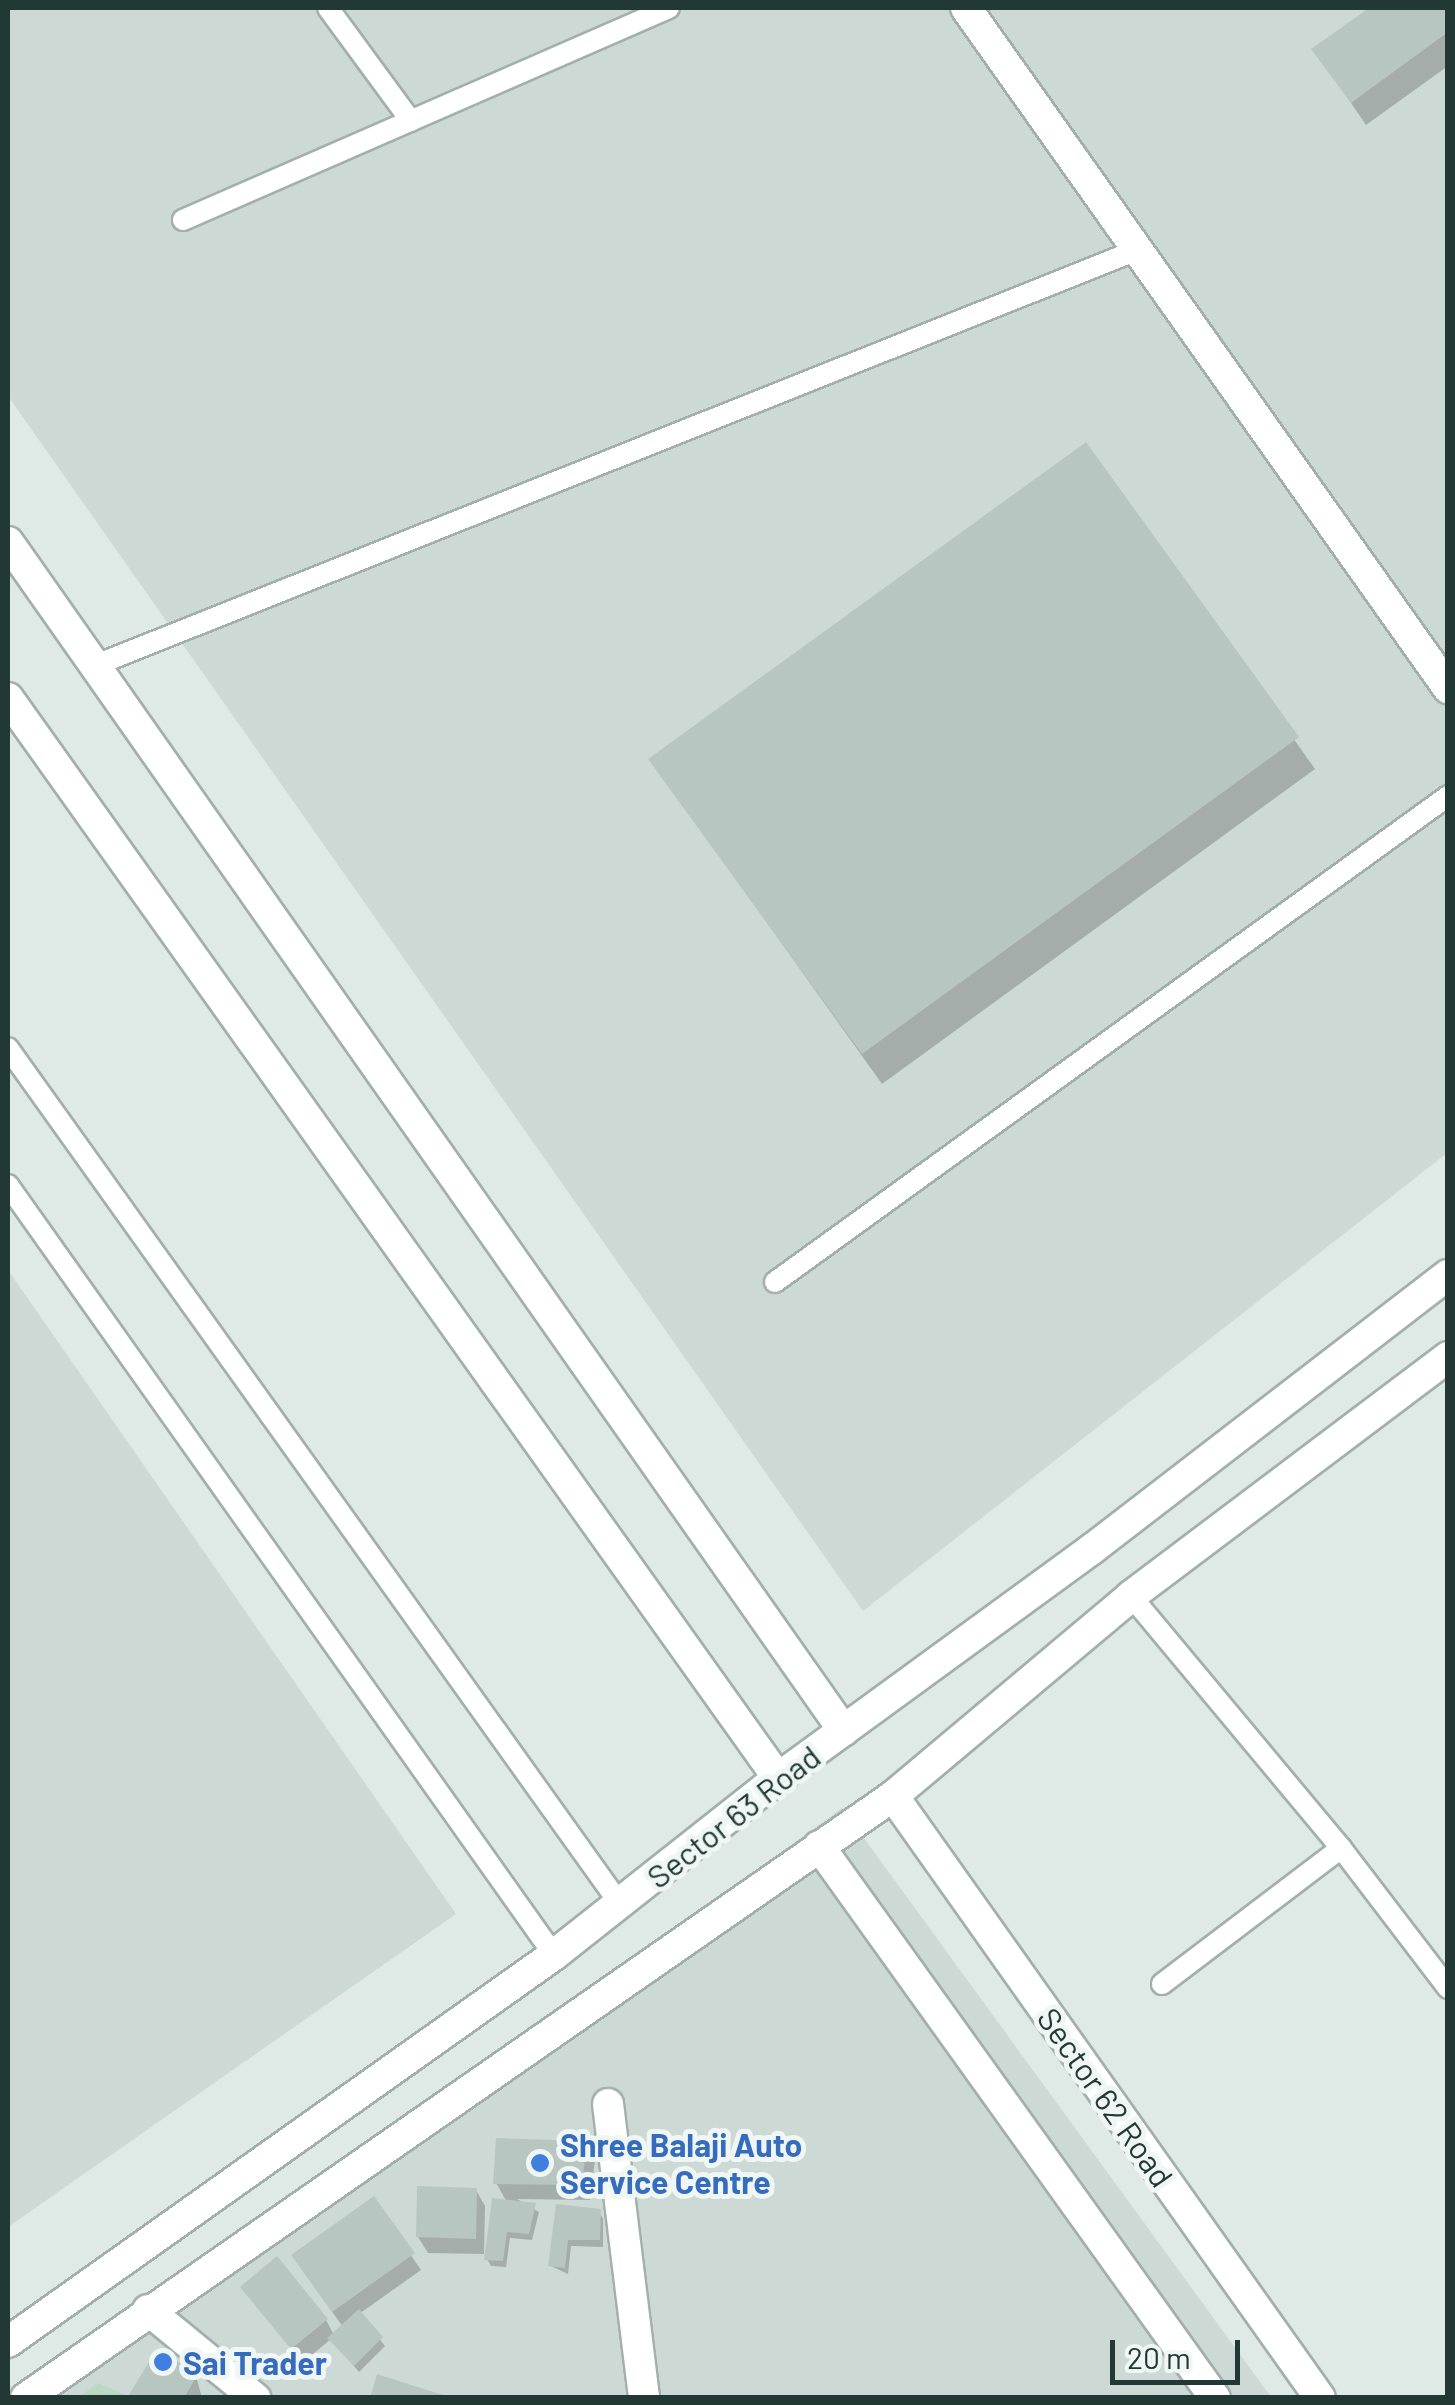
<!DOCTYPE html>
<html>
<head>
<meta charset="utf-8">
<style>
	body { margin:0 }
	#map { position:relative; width:1455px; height:2405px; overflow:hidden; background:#dfe9e6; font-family:Barlow,sans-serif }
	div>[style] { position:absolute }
	.built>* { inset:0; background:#cdd9d5 }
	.green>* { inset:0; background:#b9d9c5 }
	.shadow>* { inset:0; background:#0003 }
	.building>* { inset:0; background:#b8c6c2 }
	.roads { filter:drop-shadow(2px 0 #a2b0ad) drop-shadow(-2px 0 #a2b0ad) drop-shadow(0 2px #a2b0ad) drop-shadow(0 -2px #a2b0ad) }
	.service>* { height:20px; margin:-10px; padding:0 10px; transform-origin:10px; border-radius:10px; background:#fff }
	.minor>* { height:30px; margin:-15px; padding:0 15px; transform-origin:15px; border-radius:15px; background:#fff }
	.tertiary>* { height:30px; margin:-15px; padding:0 15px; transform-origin:15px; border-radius:15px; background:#fff }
	.dots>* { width:28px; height:28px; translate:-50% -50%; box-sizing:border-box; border:5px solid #eff6f3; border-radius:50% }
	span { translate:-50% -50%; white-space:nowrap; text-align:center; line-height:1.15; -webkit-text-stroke:10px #eff6f3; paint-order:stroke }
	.street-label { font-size:32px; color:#213834 }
	.shop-label { font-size:32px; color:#366cbe; font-weight:700 }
	.left { translate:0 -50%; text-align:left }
	.frame { position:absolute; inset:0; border:10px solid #213834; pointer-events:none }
	.scale { position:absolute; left:1110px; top:2340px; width:130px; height:45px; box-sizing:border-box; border:5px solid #213834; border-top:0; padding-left:12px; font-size:30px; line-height:35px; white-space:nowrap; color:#213834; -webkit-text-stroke:8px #eff6f3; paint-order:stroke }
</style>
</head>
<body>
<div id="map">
	<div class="built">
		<div style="clip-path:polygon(8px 8px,1447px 8px,1447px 1153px,863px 1611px,8px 396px)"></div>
		<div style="clip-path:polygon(8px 1270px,456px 1914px,8px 2227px)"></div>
		<div style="clip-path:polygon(842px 1808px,1271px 2397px,34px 2398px)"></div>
	</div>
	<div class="green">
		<div style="clip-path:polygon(98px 2383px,130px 2397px,78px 2398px)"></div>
	</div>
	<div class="shadow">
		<div style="clip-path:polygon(1373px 8px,1448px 8px,1448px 66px,1366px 125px,1315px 50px)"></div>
		<div style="clip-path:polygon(1085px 445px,1315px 769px,882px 1084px,651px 760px)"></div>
		<div style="clip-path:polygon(586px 2144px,595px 2160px,590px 2200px,517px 2199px,539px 2212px,532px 2240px,510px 2238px,506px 2267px,491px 2266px,487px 2259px,507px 2202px,496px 2183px)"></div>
		<div style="clip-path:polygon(476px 2190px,485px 2206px,484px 2254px,428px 2253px,418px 2237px)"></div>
		<div style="clip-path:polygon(373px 2200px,421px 2270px,359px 2314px,385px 2346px,359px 2372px,331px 2339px,302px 2363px,243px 2287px,326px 2320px,334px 2335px,343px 2327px,303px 2271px)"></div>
		<div style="clip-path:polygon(558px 2207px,599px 2212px,603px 2219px,603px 2247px,571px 2246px,568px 2274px,551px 2266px)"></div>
		<div style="clip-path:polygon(196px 2376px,202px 2398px,130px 2397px)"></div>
	</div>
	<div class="building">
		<div style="clip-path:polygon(1369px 8px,1448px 8px,1448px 32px,1351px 103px,1311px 49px)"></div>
		<div style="clip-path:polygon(1086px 442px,1299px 737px,862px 1054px,648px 759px)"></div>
		<div style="clip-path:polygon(496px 2138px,587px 2141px,582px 2185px,493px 2184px)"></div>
		<div style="clip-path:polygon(417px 2186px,477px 2188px,476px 2239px,416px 2237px)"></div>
		<div style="clip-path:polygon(374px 2196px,415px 2253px,332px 2312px,291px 2255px)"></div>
		<div style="clip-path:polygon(492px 2198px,536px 2203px,529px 2234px,507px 2232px,503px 2261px,484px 2260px)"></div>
		<div style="clip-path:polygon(556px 2204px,601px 2209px,600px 2240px,568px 2240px,565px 2268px,548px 2266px)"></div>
		<div style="clip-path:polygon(277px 2256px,328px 2319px,291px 2349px,240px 2287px)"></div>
		<div style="clip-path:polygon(359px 2309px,383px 2337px,354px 2366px,327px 2338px)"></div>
		<div style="clip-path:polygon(157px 2349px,198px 2374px,184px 2398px,127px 2398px)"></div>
		<div style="clip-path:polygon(377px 2374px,449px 2397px,449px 2398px,370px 2398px)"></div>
	</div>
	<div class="roads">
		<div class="service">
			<div style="left:328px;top:8px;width:140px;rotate:53.7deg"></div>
			<div style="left:183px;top:220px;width:530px;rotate:-23.57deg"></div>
			<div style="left:96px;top:665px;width:1121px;rotate:-21.73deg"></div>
			<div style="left:8px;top:1048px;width:1052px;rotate:54.44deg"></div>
			<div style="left:8px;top:1185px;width:944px;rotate:54.66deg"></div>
			<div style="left:775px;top:1282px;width:830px;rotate:-35.83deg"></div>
			<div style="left:1131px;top:1596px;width:328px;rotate:50.2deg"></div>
			<div style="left:1341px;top:1848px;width:176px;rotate:52.6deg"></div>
			<div style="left:1162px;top:1984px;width:225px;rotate:-37.2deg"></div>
		</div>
		<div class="minor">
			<div style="left:608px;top:2104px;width:296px;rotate:83deg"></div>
			<div style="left:148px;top:2310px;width:139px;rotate:39.4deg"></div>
		</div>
		<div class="tertiary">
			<div style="left:966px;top:8px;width:834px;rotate:54.67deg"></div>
			<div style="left:8px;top:542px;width:1453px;rotate:54.89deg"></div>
			<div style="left:8px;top:698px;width:1326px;rotate:54.51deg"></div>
			<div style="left:893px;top:1796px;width:738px;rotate:54.65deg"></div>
			<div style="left:819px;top:1846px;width:679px;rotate:54.34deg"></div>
			<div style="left:8px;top:2342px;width:669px;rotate:-35.33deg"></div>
			<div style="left:554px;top:1955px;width:285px;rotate:-38.3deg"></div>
			<div style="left:778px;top:1778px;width:389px;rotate:-36.1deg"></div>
			<div style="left:1092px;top:1549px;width:449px;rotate:-37.6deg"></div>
			<div style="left:26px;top:2398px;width:1056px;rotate:-34.77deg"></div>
			<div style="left:893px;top:1796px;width:311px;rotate:-40deg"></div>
			<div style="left:1131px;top:1596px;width:397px;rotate:-37deg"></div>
		</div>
	</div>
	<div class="dots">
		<div style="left:540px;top:2163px;background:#3f7fe0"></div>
		<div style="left:163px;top:2362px;background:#3f7fe0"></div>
	</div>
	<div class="street-label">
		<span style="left:733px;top:1816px;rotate:-38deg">Sector 63 Road</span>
		<span style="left:1106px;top:2097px;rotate:55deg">Sector 62 Road</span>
	</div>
	<div class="shop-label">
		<span class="left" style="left:560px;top:2163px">Shree Balaji Auto<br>Service Centre</span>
		<span class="left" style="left:183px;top:2362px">Sai Trader</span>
	</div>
	<div class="frame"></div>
	<div class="scale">20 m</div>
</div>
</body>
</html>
